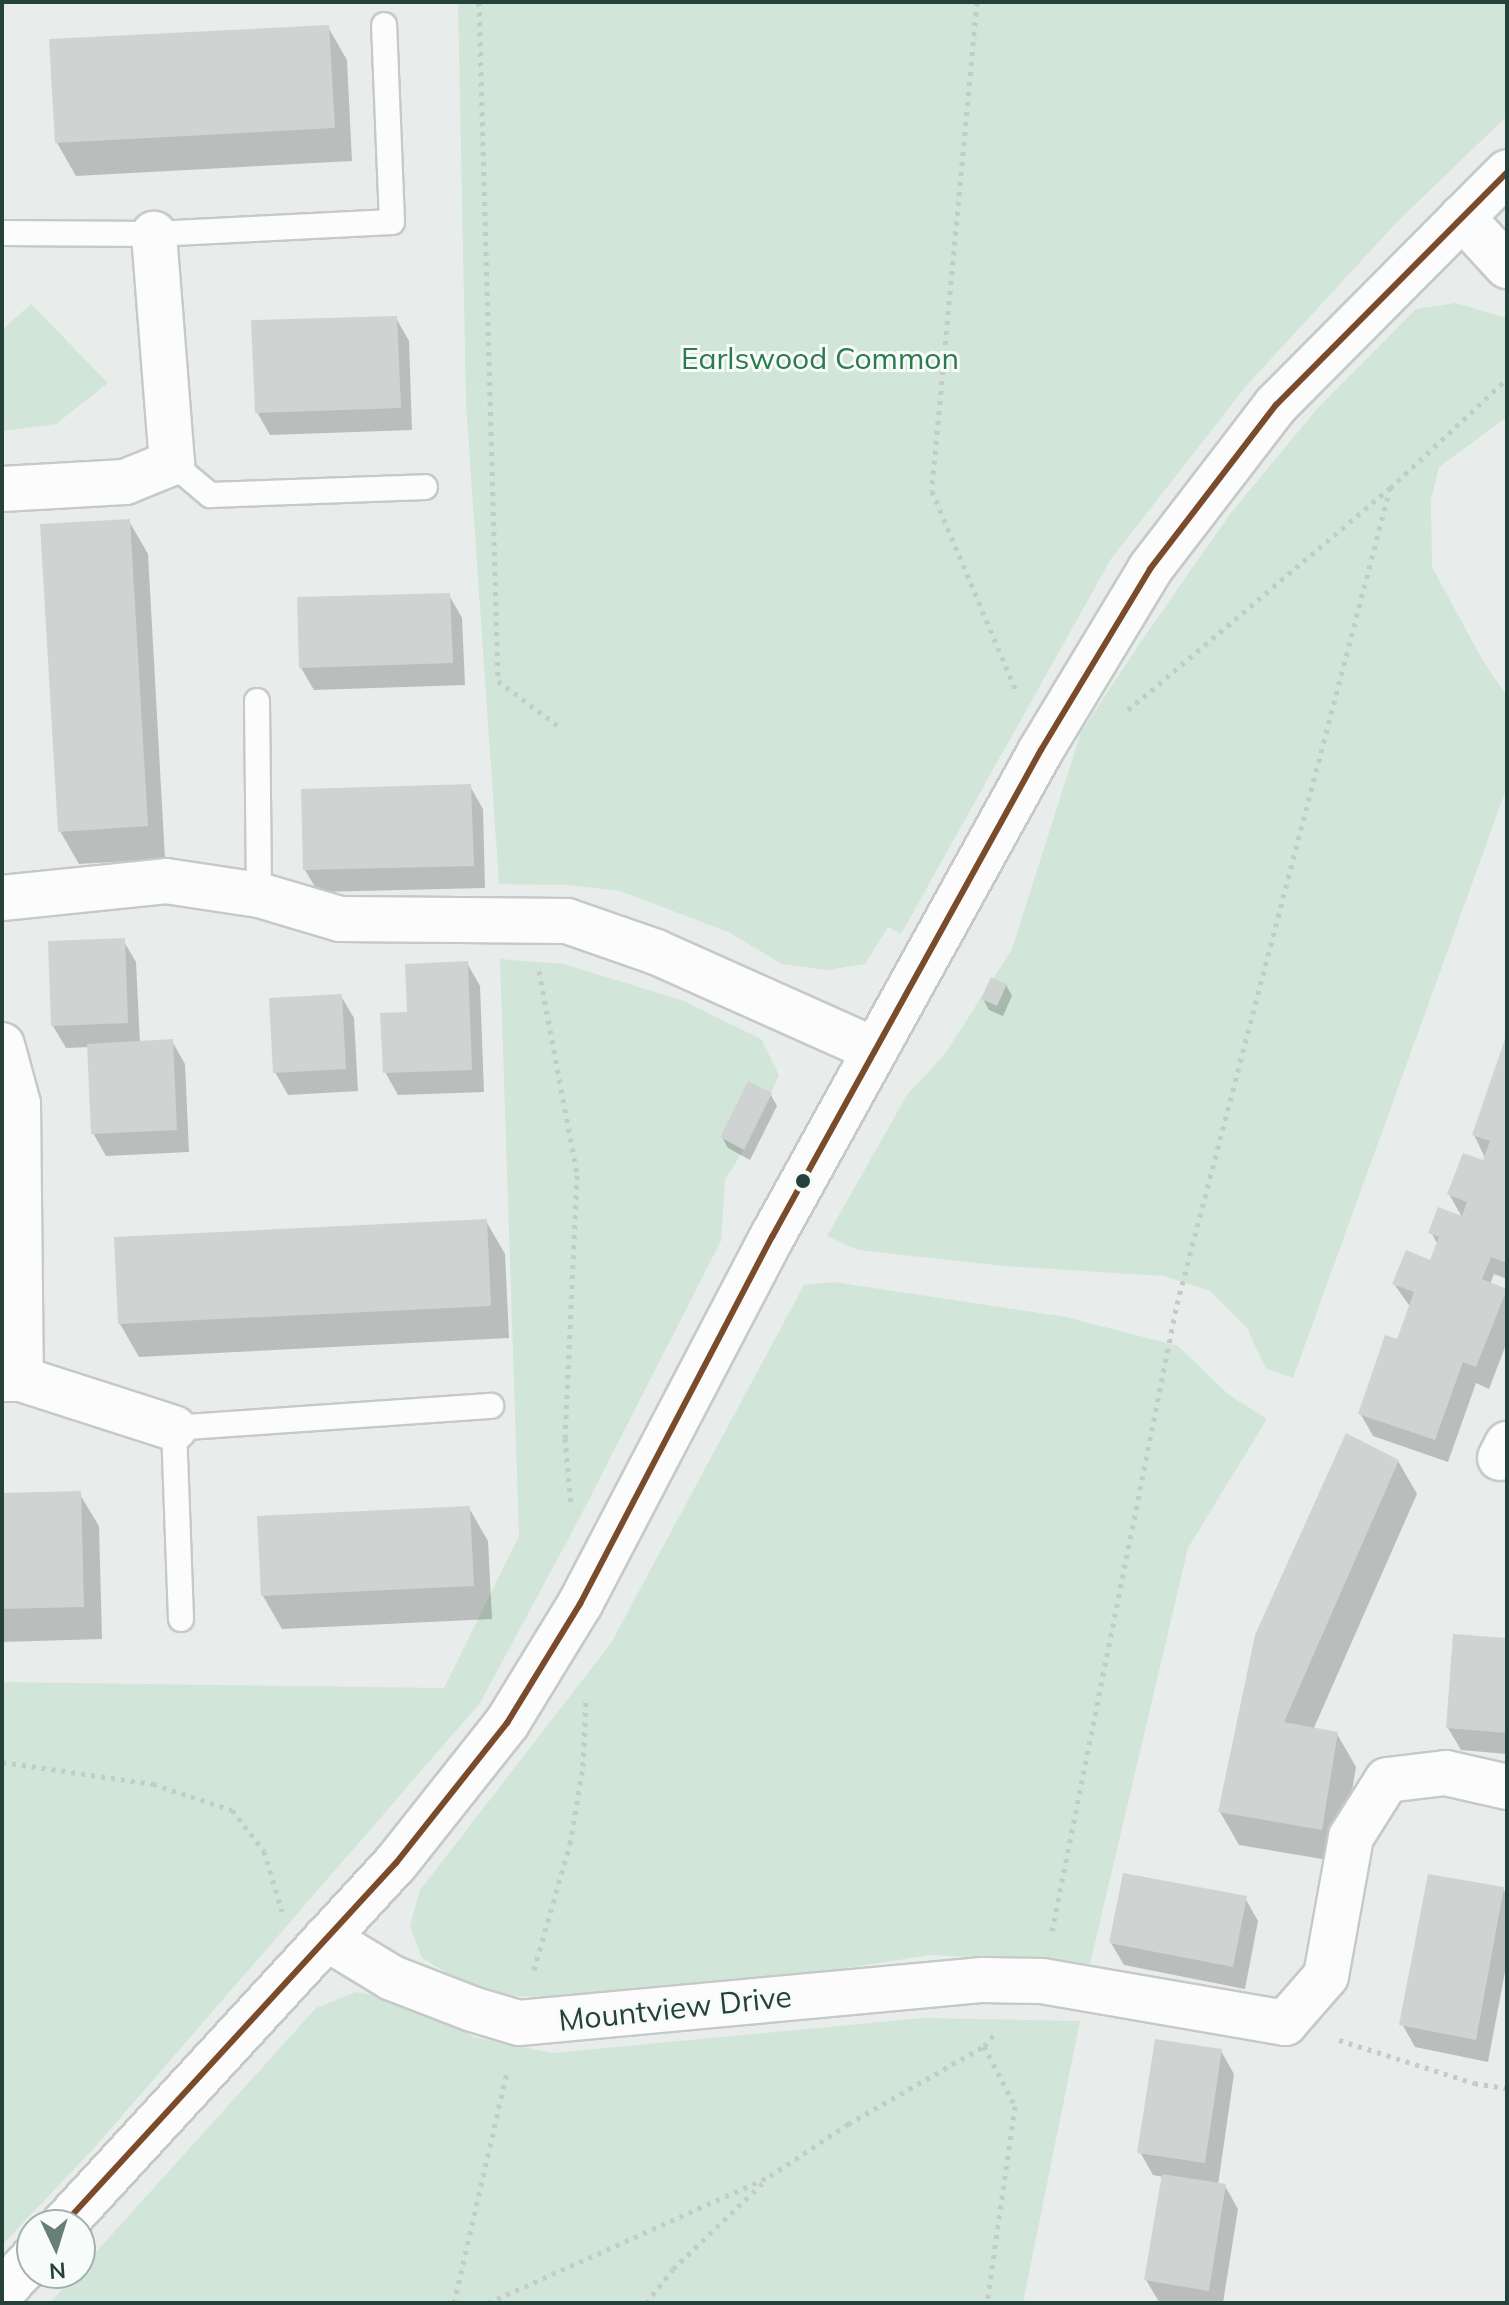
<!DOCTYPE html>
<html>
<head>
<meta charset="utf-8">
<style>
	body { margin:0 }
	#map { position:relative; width:1509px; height:2305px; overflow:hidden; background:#e8edeb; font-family:Mulish,sans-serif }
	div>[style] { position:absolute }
	.green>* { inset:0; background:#d1e6d8 }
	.shadow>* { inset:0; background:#0003 }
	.building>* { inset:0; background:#cfd4d2 }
	.path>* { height:5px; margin-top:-2.5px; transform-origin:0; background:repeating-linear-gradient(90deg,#c3ccca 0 4px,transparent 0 10px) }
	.roads { filter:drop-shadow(2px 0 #c5cac8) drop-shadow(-2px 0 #c5cac8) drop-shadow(0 2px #c5cac8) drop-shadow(0 -2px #c5cac8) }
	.lane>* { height:24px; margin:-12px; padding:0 12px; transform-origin:12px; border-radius:12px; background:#fcfcfc }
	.street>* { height:44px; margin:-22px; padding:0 22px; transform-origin:22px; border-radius:22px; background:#fcfcfc }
	.secondary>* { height:44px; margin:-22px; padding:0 22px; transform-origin:22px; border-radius:22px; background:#fcfcfc }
	.bus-1>* { height:6px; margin:-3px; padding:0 3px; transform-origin:3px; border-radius:3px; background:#7a4b2a }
	.dots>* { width:22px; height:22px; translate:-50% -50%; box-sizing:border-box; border:4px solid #f7fbf9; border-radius:50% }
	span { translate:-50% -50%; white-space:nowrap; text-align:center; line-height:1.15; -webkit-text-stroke:6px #f7fbf9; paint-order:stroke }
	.park-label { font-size:30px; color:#2d7a4b }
	.street-label { font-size:30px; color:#24423a }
	.frame { position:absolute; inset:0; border:4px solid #24423a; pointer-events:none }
	.north { position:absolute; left:16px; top:2209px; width:80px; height:80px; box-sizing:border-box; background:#f7fbf9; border:2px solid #a3b1ad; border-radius:50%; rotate:176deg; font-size:22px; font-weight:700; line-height:32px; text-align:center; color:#24423a }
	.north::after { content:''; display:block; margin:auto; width:28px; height:36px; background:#697e78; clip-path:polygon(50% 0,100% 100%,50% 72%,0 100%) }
</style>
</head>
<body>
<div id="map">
	<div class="green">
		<div style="clip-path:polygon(458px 2px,1507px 2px,1507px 116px,1397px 222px,1247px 385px,1111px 559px,901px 934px,888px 927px,865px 964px,827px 970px,782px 964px,728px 932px,620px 891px,568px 885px,499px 884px,466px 403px)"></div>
		<div style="clip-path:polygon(1456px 303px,1507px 318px,1507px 417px,1439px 467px,1431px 500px,1432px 567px,1483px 661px,1507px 696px,1507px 787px,1293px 1378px,1266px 1369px,1247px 1328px,1210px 1291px,1164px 1276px,1004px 1266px,858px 1250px,827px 1236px,907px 1095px,945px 1054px,1012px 949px,1081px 732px,1142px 640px,1230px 514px,1316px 410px,1416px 309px)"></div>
		<div style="clip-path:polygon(31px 304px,108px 383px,56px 424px,2px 431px,2px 330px)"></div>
		<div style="clip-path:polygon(500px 959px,564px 964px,684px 1001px,761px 1039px,779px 1075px,744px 1150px,725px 1179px,721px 1241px,579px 1519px,480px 1703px,95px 2147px,2px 2245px,2px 1682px,444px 1688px,519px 1536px)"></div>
		<div style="clip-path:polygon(834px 1282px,1066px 1317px,1178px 1346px,1229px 1395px,1267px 1419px,1188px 1548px,1090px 1964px,931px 1955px,789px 1977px,582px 1998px,511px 1996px,454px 1977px,422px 1958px,410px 1926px,420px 1890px,611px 1643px,804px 1285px)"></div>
		<div style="clip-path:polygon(356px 1992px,398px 1999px,474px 2037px,552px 2053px,923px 2018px,1080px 2021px,1023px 2303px,50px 2303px,316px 2008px)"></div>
	</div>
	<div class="shadow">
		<div style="clip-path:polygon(328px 27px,347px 60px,352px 161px,76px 176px,57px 143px)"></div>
		<div style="clip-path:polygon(396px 318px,409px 341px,412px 430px,270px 435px,257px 412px)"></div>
		<div style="clip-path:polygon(129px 521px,148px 554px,165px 859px,79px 864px,60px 831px)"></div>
		<div style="clip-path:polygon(449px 595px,462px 618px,465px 685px,314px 690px,301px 668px)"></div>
		<div style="clip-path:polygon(470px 786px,483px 809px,485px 888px,318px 892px,305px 870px)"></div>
		<div style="clip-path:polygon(123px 940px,136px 962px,140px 1043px,172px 1041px,185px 1064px,189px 1152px,106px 1156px,93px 1133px,89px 1047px,66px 1048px,53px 1026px)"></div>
		<div style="clip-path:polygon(467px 963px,480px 986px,484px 1092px,398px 1095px,385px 1072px,409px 1014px)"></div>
		<div style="clip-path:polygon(1006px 985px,1012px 996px,1003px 1016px,989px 1010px,983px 999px)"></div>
		<div style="clip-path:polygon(341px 996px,354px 1018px,358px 1091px,288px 1095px,275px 1072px)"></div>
		<div style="clip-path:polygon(1507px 1038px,1507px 1279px,1494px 1274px,1490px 1284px,1507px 1293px,1507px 1342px,1489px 1389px,1476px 1383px,1448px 1462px,1373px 1436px,1360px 1413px,1398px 1341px,1411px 1308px,1394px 1284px,1432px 1262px,1438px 1245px,1431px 1232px,1463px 1219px,1449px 1194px,1488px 1164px,1474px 1135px)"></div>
		<div style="clip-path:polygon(771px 1095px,777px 1106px,750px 1160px,728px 1148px,722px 1137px)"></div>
		<div style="clip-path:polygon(486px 1221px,505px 1254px,509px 1338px,139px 1357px,120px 1324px)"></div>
		<div style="clip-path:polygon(1398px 1461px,1417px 1494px,1313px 1730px,1337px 1734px,1356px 1767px,1340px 1862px,1239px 1845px,1220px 1812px)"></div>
		<div style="clip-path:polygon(79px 1493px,99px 1526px,102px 1639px,2px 1642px,2px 1495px)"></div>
		<div style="clip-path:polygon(469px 1508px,488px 1541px,492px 1619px,282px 1629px,263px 1596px)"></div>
		<div style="clip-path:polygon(1507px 1640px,1507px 1754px,1461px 1750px,1448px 1728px)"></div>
		<div style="clip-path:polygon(1503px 1889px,1507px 1895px,1507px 1961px,1488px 2062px,1415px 2047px,1402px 2024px)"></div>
		<div style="clip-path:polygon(1245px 1898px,1258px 1921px,1245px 1989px,1124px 1965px,1111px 1943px)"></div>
		<div style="clip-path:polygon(1221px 2051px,1234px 2074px,1218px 2185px,1225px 2186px,1238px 2209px,1223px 2303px,1159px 2302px,1146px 2280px,1163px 2177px,1153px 2175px,1140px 2152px)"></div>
	</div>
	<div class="building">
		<div style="clip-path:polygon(329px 25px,335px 128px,55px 143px,49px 39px)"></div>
		<div style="clip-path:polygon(397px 316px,401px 408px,255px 413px,251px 320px)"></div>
		<div style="clip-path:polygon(130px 519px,148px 826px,58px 832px,40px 524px)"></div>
		<div style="clip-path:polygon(450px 593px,453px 663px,299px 668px,297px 597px)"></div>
		<div style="clip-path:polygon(471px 784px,474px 866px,303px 870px,301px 789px)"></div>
		<div style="clip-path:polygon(125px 938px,128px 1023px,51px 1026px,48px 941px)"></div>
		<div style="clip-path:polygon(468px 961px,472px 1070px,383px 1073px,380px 1013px,407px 1012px,405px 964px)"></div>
		<div style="clip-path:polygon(991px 977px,1007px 984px,997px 1006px,981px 999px)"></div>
		<div style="clip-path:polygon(342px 994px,346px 1069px,273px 1073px,269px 998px)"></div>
		<div style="clip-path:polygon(1507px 1033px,1507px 1263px,1491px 1257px,1482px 1279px,1507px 1289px,1476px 1367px,1463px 1362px,1435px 1440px,1358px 1414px,1385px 1335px,1397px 1339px,1414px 1292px,1392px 1284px,1406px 1250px,1430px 1260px,1439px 1237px,1428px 1233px,1438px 1207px,1462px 1216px,1467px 1202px,1447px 1194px,1463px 1153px,1483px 1160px,1490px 1141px,1472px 1135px)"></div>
		<div style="clip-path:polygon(173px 1039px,177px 1130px,91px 1134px,87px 1044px)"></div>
		<div style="clip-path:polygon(748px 1081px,772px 1093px,744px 1150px,720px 1137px)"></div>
		<div style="clip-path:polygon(487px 1219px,491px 1306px,118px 1324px,114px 1237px)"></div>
		<div style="clip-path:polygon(1346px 1433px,1399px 1460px,1284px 1722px,1338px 1732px,1322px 1830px,1218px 1812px,1255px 1635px)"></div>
		<div style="clip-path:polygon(81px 1491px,84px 1607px,2px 1609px,2px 1493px)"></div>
		<div style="clip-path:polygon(470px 1506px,474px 1586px,261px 1596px,257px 1516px)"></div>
		<div style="clip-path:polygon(1453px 1634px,1507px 1638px,1507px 1733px,1446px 1728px)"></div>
		<div style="clip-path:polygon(1123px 1873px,1247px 1896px,1233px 1967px,1109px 1943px)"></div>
		<div style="clip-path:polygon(1428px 1874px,1504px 1887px,1476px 2040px,1399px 2025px)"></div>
		<div style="clip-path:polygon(1155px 2039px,1222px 2049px,1205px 2163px,1137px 2153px)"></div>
		<div style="clip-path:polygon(1162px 2174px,1226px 2184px,1209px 2291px,1144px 2280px)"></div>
	</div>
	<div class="path">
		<div style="left:479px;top:2px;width:679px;rotate:88.4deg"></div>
		<div style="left:498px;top:681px;width:77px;rotate:36.6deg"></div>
		<div style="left:977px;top:2px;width:491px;rotate:95.3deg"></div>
		<div style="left:932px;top:491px;width:219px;rotate:67.2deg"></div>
		<div style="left:1128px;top:710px;width:343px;rotate:-40.3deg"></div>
		<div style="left:1390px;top:488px;width:160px;rotate:-43deg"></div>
		<div style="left:539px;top:971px;width:208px;rotate:79.4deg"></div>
		<div style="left:577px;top:1175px;width:263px;rotate:92.6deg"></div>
		<div style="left:565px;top:1438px;width:67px;rotate:84.9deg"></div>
		<div style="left:2px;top:1762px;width:153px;rotate:8.3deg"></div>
		<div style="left:153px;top:1784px;width:83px;rotate:18.2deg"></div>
		<div style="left:232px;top:1810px;width:52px;rotate:52deg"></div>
		<div style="left:264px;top:1851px;width:63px;rotate:73.3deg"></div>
		<div style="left:1052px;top:1931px;width:639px;rotate:-78.73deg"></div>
		<div style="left:1177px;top:1304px;width:843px;rotate:-75.37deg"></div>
		<div style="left:534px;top:1970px;width:131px;rotate:-74.1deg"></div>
		<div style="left:570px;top:1844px;width:79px;rotate:-80.5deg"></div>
		<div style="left:583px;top:1766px;width:68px;rotate:-87.5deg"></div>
		<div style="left:1339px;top:2040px;width:142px;rotate:17.7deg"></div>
		<div style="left:1474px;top:2083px;width:33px;rotate:9deg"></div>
		<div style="left:984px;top:2046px;width:68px;rotate:62.7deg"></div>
		<div style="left:1015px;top:2106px;width:199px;rotate:98.1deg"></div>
		<div style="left:454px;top:2303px;width:237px;rotate:-77.1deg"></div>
		<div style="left:488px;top:2303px;width:309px;rotate:-24.2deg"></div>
		<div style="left:770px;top:2176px;width:94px;rotate:-33.7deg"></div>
		<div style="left:848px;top:2124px;width:157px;rotate:-29.8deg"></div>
		<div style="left:984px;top:2046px;width:20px;rotate:-49deg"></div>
		<div style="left:646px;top:2303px;width:43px;rotate:-51.5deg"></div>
		<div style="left:673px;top:2269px;width:130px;rotate:-43.8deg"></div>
	</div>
	<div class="roads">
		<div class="lane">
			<div style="left:2px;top:233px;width:152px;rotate:0.4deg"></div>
			<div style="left:154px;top:234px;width:238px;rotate:-2.9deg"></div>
			<div style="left:392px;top:222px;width:197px;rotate:-92.3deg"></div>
			<div style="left:172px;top:463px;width:50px;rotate:40.1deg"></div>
			<div style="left:210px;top:495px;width:215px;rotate:-2.1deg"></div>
			<div style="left:257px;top:701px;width:194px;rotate:89.4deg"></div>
			<div style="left:181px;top:1619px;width:191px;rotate:-92.1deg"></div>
			<div style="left:174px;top:1428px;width:318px;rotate:-4deg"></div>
		</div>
		<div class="street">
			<div style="left:1462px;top:217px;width:67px;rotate:47.4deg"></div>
			<div style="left:2px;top:489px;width:123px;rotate:-3.3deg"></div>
			<div style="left:125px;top:482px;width:51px;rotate:-22deg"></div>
			<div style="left:172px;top:463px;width:230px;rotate:-94.5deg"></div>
			<div style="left:2px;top:898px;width:165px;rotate:-5.9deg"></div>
			<div style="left:166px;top:881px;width:94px;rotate:8.6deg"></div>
			<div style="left:259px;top:895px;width:84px;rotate:16.5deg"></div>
			<div style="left:340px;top:919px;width:227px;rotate:0.5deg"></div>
			<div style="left:567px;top:921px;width:94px;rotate:19.2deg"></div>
			<div style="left:656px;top:952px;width:240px;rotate:24.1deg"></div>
			<div style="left:2px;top:1045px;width:61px;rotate:74.8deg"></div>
			<div style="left:18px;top:1104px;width:275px;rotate:89.4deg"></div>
			<div style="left:21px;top:1379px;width:19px;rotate:180deg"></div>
			<div style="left:21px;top:1379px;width:161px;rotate:17.8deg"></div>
			<div style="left:1500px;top:1458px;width:16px;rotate:-63deg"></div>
			<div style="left:326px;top:1938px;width:77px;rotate:31.2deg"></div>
			<div style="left:392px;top:1978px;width:86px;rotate:21.2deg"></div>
			<div style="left:472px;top:2009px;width:49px;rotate:16.6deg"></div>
			<div style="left:519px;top:2023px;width:466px;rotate:-5.3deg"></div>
			<div style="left:983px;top:1980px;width:59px;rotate:1deg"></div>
			<div style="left:1042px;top:1981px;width:247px;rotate:9.8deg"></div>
			<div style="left:1285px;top:2023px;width:62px;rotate:-48.9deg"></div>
			<div style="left:1326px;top:1976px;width:141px;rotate:-79.8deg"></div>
			<div style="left:1351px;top:1837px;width:67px;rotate:-57.7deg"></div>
			<div style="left:1387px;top:1780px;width:59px;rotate:-6.8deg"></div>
			<div style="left:1446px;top:1773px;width:63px;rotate:12.9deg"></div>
		</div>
		<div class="secondary">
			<div style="left:63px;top:2225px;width:492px;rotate:-47.4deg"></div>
			<div style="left:396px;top:1863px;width:179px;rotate:-51.6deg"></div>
			<div style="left:507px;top:1723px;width:140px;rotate:-58.5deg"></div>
			<div style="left:580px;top:1604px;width:414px;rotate:-62.4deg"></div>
			<div style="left:772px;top:1237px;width:556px;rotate:-61.09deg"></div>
			<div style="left:1041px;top:750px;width:211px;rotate:-58.9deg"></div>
			<div style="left:1150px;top:569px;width:207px;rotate:-52.5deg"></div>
			<div style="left:1276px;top:405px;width:328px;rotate:-45.2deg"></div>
			<div style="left:2px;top:2292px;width:45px;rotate:-47.7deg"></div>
		</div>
	</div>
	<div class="bus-1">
		<div style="left:63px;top:2225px;width:492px;rotate:-47.4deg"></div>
		<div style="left:396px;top:1863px;width:179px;rotate:-51.6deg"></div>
		<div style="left:507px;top:1723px;width:140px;rotate:-58.5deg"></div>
		<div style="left:580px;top:1604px;width:414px;rotate:-62.4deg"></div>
		<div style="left:772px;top:1237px;width:556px;rotate:-61.09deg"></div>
		<div style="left:1041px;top:750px;width:211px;rotate:-58.9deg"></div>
		<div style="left:1150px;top:569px;width:207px;rotate:-52.5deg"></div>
		<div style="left:1276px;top:405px;width:328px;rotate:-45.2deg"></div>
	</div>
	<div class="dots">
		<div style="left:803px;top:1181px;background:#24423a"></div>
	</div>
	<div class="park-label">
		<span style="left:820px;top:358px">Earlswood Common</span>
	</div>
	<div class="street-label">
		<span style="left:675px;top:2008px;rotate:-6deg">Mountview Drive</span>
	</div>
	<div class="frame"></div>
	<div class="north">N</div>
</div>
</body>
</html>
